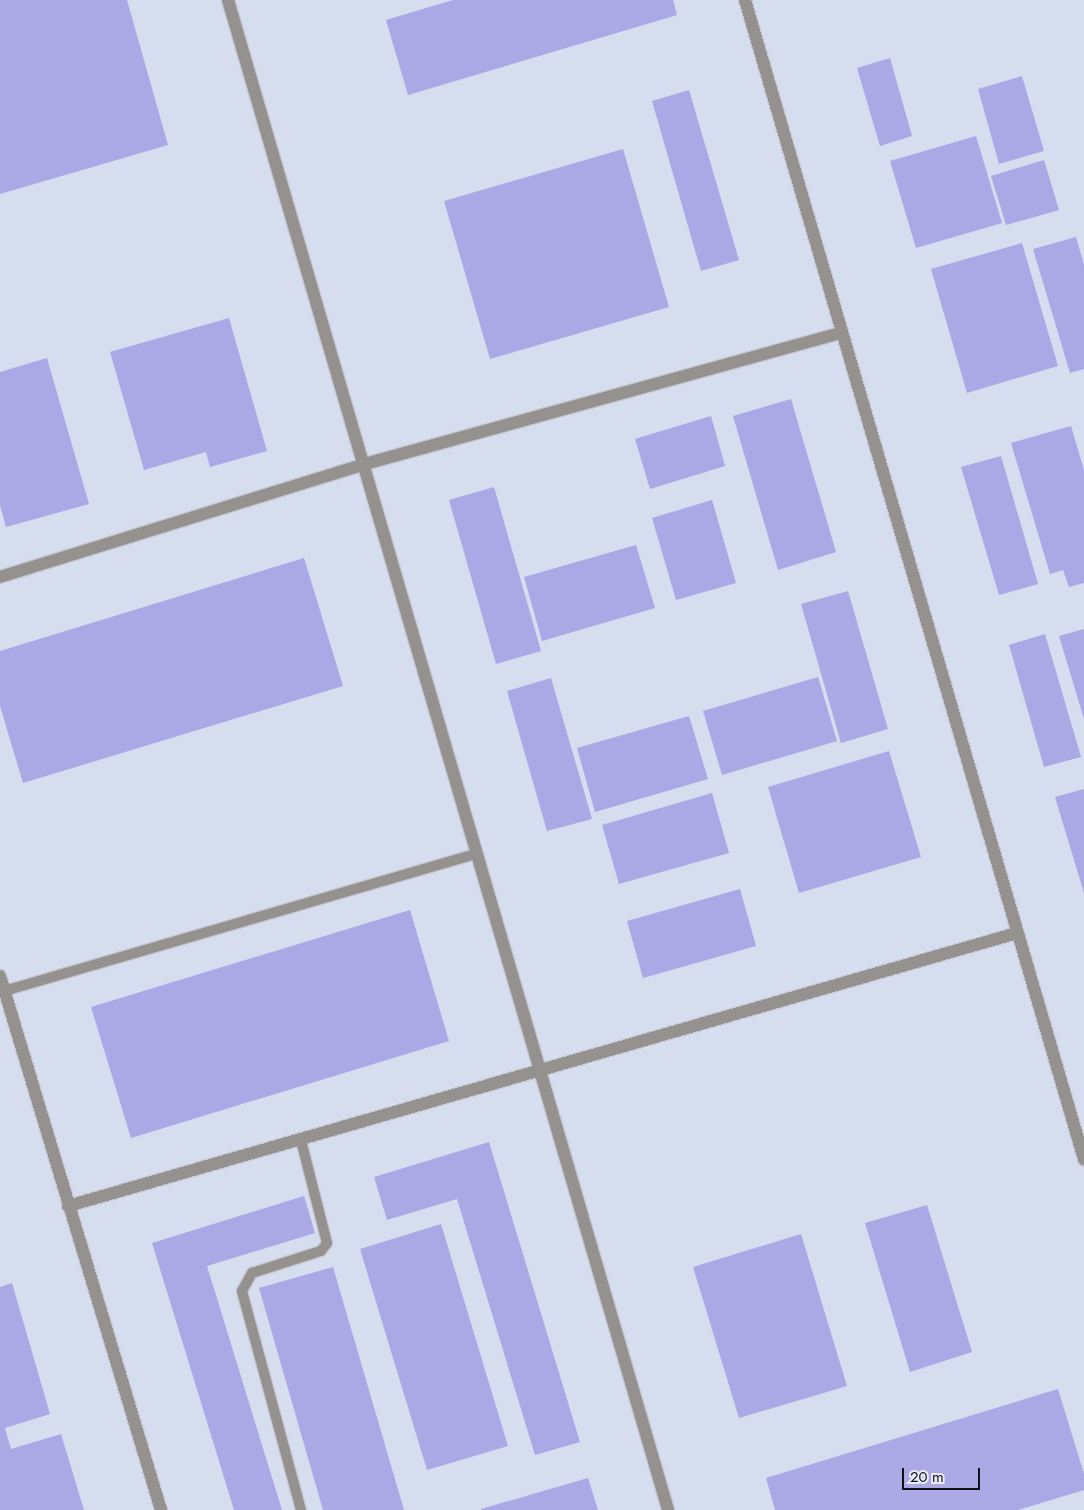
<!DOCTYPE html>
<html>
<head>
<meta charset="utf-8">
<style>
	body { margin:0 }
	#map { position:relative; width:1084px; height:1510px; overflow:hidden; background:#e8ecf8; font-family:Jost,sans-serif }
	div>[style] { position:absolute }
	.built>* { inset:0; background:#d6ddee }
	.building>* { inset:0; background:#aaa8e5 }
	.roads { filter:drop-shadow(1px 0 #c6c9d4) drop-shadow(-1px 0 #c6c9d4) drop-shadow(0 1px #c6c9d4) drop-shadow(0 -1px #c6c9d4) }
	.service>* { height:10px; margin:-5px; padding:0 5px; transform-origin:5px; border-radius:5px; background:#95918e }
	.minor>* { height:12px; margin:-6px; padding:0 6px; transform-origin:6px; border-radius:6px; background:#95918e }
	span { translate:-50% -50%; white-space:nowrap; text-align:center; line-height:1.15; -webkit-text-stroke:4px #e8ecf8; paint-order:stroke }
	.scale { position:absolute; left:902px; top:1468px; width:78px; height:22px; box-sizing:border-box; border:2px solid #111216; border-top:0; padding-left:6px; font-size:15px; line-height:18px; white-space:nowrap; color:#111216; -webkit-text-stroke:4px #e8ecf8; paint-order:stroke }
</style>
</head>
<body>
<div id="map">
	<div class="built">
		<div style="clip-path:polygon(0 0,1084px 0,1084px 1510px,0 1510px)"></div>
	</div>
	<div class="building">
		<div style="clip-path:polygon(0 0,127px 0,168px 145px,0 194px)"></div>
		<div style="clip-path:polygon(453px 0,673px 0,677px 15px,408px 95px,386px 20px)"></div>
		<div style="clip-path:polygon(890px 58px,912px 136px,880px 146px,857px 68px)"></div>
		<div style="clip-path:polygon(1022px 76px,1044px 151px,999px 164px,978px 89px)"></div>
		<div style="clip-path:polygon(689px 90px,739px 260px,701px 271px,652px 101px)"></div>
		<div style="clip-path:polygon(976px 136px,1002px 223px,916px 248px,890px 161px)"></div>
		<div style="clip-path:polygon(623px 149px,669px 307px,490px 359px,444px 201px)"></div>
		<div style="clip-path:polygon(1044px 160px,1059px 210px,1006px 225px,991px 176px)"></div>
		<div style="clip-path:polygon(1076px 237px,1084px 265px,1084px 369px,1070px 373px,1033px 249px)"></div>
		<div style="clip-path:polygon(1022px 243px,1058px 366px,967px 393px,931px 269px)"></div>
		<div style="clip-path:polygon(229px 318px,267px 451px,210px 467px,206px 452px,144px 470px,110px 352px)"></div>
		<div style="clip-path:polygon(47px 358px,89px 504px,6px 527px,0 505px,0 372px)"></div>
		<div style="clip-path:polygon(791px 399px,836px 552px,778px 570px,733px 416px)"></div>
		<div style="clip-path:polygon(711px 416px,725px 466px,650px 489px,635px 439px)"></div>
		<div style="clip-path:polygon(1071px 426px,1084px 470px,1084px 583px,1069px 587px,1063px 570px,1050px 574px,1011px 443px)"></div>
		<div style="clip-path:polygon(1001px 456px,1038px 584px,999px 595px,961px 467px)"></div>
		<div style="clip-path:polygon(494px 487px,541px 651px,496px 664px,449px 500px)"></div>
		<div style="clip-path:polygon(712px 500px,736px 583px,676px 600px,652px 518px)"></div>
		<div style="clip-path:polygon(636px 545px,655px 608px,542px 641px,524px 577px)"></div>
		<div style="clip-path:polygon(304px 558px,343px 686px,23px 783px,0 706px,0 651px)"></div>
		<div style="clip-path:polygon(848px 591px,888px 729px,841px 743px,801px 604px)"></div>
		<div style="clip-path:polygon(1084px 629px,1084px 719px,1059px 636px)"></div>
		<div style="clip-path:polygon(1045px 634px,1081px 757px,1044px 767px,1009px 645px)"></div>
		<div style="clip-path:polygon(818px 677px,837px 741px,722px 775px,703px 711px)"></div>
		<div style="clip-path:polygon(551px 678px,592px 819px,547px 831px,507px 691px)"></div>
		<div style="clip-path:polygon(689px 716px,708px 779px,595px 812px,577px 748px)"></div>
		<div style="clip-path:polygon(889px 751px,921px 857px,799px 893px,768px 787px)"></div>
		<div style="clip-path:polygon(1084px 789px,1084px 893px,1055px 797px)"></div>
		<div style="clip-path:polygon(712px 793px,729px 853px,619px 884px,602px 825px)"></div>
		<div style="clip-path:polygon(740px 889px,756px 946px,643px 978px,627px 921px)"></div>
		<div style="clip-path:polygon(410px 910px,449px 1041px,131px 1138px,91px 1007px)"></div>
		<div style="clip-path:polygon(489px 1142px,580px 1442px,535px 1455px,457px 1199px,387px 1220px,374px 1177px)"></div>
		<div style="clip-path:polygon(304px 1196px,315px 1233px,207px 1266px,282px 1510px,234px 1510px,152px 1243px)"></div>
		<div style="clip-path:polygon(927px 1205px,972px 1352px,910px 1372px,865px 1223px)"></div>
		<div style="clip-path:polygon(441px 1224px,508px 1446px,427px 1470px,360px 1249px)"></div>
		<div style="clip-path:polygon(801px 1234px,847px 1386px,739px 1418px,693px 1267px)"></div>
		<div style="clip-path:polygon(333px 1267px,404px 1510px,323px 1510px,259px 1288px)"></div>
		<div style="clip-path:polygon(12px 1283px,50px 1414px,5px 1428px,11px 1449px,61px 1434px,84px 1510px,0 1510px,0 1287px)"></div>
		<div style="clip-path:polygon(1058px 1389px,1084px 1474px,1084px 1490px,1018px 1510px,775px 1510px,766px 1478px)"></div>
		<div style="clip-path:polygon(588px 1478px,598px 1510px,481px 1510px,481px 1509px)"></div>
	</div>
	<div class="roads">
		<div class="service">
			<div style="left:4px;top:991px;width:491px;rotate:-16.2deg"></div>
			<div style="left:301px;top:1510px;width:227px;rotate:-105.1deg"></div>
			<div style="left:242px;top:1291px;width:21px;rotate:-61deg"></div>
			<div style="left:252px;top:1273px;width:72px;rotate:-17.7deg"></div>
			<div style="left:321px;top:1251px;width:10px;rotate:-53deg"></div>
			<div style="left:327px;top:1243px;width:106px;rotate:-104.2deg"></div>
		</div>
		<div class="minor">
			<div style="left:228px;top:0;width:1573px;rotate:73.75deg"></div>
			<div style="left:745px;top:0;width:1208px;rotate:73.7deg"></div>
			<div style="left:0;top:577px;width:378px;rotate:-17.2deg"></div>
			<div style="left:361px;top:465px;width:496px;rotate:-15.4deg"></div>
			<div style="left:0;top:976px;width:558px;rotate:73.22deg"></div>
			<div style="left:68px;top:1206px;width:987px;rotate:-16.05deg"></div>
		</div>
	</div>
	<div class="scale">20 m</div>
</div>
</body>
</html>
